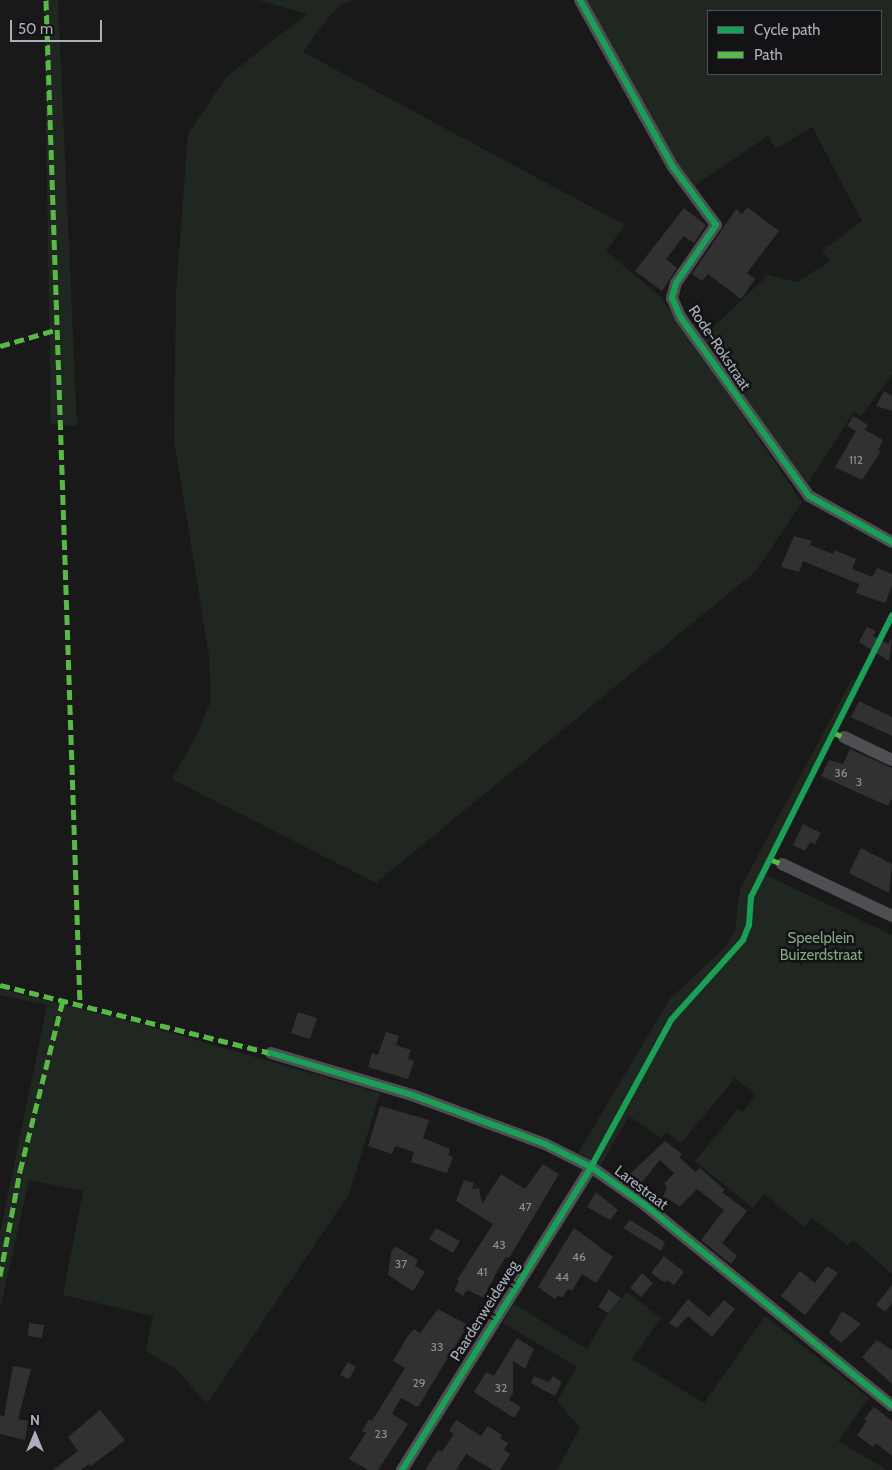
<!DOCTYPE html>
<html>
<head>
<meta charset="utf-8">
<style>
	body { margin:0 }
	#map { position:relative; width:892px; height:1470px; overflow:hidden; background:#191919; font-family:Cabin,sans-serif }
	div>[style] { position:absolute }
	.green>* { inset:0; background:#1f2720 }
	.building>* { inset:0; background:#313132 }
	.minor>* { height:12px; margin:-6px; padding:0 6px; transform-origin:6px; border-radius:6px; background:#4d4f52 }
	.quiet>* { height:5px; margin-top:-2.5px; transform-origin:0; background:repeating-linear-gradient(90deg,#58b947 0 10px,transparent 0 15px) }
	.cycleway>* { height:6px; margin:-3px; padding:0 3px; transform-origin:3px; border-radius:3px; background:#1a9f57 }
	span { translate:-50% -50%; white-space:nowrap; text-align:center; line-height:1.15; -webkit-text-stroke:5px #131316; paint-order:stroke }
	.number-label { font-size:12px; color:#8c9099 }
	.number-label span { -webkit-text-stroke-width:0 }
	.street-label { font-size:15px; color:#aaafbb }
	.park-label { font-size:15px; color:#80a683 }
	.legend { position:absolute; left:707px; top:10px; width:175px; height:65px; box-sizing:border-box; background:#131316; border:1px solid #4f5158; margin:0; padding:6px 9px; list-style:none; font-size:15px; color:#aaafbb }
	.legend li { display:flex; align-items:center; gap:10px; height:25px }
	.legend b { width:25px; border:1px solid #4f5158 }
	.north { position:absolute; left:10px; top:1410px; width:50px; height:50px; -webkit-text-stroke:4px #131316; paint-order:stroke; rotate:0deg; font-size:14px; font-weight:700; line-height:20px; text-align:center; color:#aaafbb }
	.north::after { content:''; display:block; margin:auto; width:18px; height:22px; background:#aaafbb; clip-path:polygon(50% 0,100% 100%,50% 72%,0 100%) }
	.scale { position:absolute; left:10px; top:20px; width:92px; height:22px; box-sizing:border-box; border:2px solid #aaafbb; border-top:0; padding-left:6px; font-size:15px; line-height:18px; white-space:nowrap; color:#aaafbb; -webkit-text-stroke:4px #131316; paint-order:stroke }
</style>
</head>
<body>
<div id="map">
	<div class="green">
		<div style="clip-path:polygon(44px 0,58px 0,77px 426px,51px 424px)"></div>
		<div style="clip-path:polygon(259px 0,352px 0,340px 5px,328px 18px,303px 52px,625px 225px,606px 251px,661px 297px,802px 502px,756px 571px,376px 883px,172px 779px,198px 733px,211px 700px,209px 656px,174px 440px,176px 293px,188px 134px,226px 77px,307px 14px)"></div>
		<div style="clip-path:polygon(evenodd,586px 0,892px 0,892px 374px,861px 416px,854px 412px,808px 483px,701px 339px,768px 275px,797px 282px,830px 261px,822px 251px,862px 221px,812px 127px,776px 149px,768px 136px,695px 185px,680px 169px,586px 0,708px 11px,881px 11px,881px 74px,708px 74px,708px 11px)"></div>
		<div style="clip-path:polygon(852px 679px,860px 683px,766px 875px,892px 935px,892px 1274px,853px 1240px,848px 1246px,812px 1218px,804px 1227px,764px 1194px,753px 1208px,695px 1161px,738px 1109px,743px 1112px,756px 1095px,735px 1078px,681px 1143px,666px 1132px,661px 1138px,629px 1116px,601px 1165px,578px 1153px,670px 999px,726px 946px,735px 930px,740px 889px)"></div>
		<div style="clip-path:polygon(0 989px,140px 1024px,380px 1093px,349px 1194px,207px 1404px,176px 1369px,146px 1351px,153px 1316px,63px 1295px,83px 1191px,29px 1180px,0 1309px,0 1233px,47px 1005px,0 995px)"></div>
		<div style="clip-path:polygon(627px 1292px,661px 1318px,632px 1359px,704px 1403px,765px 1316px,869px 1398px,838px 1441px,887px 1470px,557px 1470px,580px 1428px,557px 1401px,577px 1367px,503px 1323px,514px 1304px,587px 1349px,608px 1313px)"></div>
	</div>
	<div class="building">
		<div style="clip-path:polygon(747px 207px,779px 231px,747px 273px,755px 279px,741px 299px,708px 274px,702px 281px,692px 274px,736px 209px,742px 214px)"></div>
		<div style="clip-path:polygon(684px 208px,706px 225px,694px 243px,684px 236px,666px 259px,677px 268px,662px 291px,635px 271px)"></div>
		<div style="clip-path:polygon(884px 391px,892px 396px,892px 411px,876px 406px)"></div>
		<div style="clip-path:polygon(853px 416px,868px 425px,865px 430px,883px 440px,878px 450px,881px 451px,862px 480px,835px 467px,856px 431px,847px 426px)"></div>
		<div style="clip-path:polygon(794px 536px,812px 541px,810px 545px,833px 554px,834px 550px,856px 559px,852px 569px,872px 577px,877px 568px,892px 574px,892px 586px,885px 603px,856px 593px,859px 584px,803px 561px,799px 572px,781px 567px)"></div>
		<div style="clip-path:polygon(867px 627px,876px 631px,873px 636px,888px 644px,892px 638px,889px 661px,859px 642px)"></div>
		<div style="clip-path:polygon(859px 701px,892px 717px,892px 736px,851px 717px)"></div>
		<div style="clip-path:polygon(850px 749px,892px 768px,892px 799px,888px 806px,821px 776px,829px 760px,843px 764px)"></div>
		<div style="clip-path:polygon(803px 824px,821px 833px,815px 844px,810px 842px,805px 851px,793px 845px)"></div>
		<div style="clip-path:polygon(861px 848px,892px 864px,889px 893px,849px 873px)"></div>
		<div style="clip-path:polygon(298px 1012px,317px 1018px,310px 1039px,291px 1033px)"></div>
		<div style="clip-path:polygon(386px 1032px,399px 1036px,396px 1045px,411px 1050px,408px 1059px,414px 1061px,408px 1079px,368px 1067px,372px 1053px,378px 1055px)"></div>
		<div style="clip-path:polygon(380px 1106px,429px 1120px,423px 1138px,450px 1149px,448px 1155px,453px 1157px,447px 1173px,411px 1162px,414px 1152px,395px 1146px,392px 1154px,368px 1146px)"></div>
		<div style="clip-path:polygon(665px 1141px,682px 1154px,679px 1157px,695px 1172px,700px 1168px,725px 1190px,722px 1192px,747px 1211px,722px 1243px,737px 1256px,731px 1264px,701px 1240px,724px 1210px,697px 1189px,680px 1206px,663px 1197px,667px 1186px,664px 1184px,674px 1173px,660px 1160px,641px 1183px,630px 1174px)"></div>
		<div style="clip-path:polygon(543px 1164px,559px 1174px,509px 1258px,506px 1257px,496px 1273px,484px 1298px,467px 1290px,463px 1296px,454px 1290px,459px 1281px,457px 1280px,493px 1224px,456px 1201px,464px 1180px,474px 1183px,472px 1189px,479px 1188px,482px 1204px,501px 1174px,525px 1189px)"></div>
		<div style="clip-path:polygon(596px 1192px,618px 1210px,610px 1220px,587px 1207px)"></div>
		<div style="clip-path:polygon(630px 1220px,665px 1242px,661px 1251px,623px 1228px)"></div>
		<div style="clip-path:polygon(436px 1228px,460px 1241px,453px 1253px,429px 1239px)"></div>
		<div style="clip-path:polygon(574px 1228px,613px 1257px,596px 1283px,582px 1274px,572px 1291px,568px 1289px,562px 1298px,558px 1295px,555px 1299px,538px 1287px)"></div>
		<div style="clip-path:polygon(395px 1246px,418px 1260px,415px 1266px,425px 1272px,413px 1291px,388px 1275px,391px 1253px)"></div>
		<div style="clip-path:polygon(664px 1256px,684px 1272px,674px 1285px,667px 1280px,665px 1283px,651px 1273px)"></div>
		<div style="clip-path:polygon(827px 1266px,838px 1273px,805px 1315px,781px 1296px,800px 1271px,815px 1283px)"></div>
		<div style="clip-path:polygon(642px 1273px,653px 1283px,641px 1297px,630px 1288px)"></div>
		<div style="clip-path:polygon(892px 1285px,892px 1303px,885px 1312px,876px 1305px)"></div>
		<div style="clip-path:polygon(609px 1290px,621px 1298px,608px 1313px,598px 1307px)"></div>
		<div style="clip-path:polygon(688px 1299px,709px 1317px,724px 1300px,735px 1309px,712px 1337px,688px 1316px,677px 1328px,669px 1323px)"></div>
		<div style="clip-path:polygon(438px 1309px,468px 1325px,418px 1407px,401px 1398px,392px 1414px,408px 1424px,378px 1470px,368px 1470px,349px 1459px,366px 1433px,362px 1431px,369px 1419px,372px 1421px,405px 1368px,393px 1361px,407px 1337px,414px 1329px,420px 1333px)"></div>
		<div style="clip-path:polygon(842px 1311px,861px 1324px,841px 1343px,829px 1333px)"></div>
		<div style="clip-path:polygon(29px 1323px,44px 1325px,42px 1338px,28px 1336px)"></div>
		<div style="clip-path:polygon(517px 1338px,534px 1349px,525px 1369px,513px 1361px,513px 1393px,509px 1400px,521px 1407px,514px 1418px,474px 1392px,486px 1372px,494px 1376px)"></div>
		<div style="clip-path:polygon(877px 1340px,892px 1350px,892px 1384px,862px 1357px)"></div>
		<div style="clip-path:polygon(348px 1362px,356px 1367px,349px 1379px,340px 1375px)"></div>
		<div style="clip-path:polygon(13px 1366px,31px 1369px,18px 1419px,28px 1421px,25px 1440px,0 1434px,0 1415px,4px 1416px)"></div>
		<div style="clip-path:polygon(534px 1376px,549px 1382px,553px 1376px,562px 1382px,555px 1396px,531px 1383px)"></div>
		<div style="clip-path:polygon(874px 1407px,892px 1421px,892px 1456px,876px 1443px,873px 1447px,857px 1435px,867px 1421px,864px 1419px)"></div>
		<div style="clip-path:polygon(100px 1410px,125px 1440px,91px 1466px,89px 1464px,81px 1470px,53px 1470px,78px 1451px,68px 1437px)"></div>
		<div style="clip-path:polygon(456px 1420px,481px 1436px,488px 1426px,502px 1435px,500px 1438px,508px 1443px,504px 1450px,510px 1454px,500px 1470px,493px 1470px,466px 1454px,456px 1470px,425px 1470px,438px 1450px,442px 1452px,454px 1434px,449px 1431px)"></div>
	</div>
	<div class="minor">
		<div style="left:580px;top:0;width:191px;rotate:60.9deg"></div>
		<div style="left:673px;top:167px;width:72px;rotate:53.4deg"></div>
		<div style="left:716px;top:225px;width:70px;rotate:124.6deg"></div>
		<div style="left:676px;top:283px;width:16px;rotate:105deg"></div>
		<div style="left:672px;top:298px;width:22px;rotate:66deg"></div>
		<div style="left:681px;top:318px;width:219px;rotate:54.3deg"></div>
		<div style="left:809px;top:496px;width:95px;rotate:29deg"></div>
		<div style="left:844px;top:737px;width:53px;rotate:25.6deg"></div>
		<div style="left:782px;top:864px;width:122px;rotate:25.3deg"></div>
		<div style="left:271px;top:1053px;width:147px;rotate:16.6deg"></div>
		<div style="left:412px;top:1095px;width:142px;rotate:20.2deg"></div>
		<div style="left:545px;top:1144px;width:51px;rotate:26.6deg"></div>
		<div style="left:591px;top:1167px;width:66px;rotate:35.1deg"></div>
		<div style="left:645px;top:1205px;width:318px;rotate:39.1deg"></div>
		<div style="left:402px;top:1470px;width:357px;rotate:-58deg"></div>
	</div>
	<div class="quiet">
		<div style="left:46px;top:0;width:1006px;rotate:88.06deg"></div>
		<div style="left:0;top:346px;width:57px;rotate:-16.2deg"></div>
		<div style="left:832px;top:732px;width:13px;rotate:23deg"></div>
		<div style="left:770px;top:859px;width:13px;rotate:23deg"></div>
		<div style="left:0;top:985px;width:279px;rotate:14.1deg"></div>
		<div style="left:0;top:1276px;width:107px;rotate:-79.2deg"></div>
		<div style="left:20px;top:1171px;width:176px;rotate:-75.9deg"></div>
	</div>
	<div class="cycleway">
		<div style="left:580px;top:0;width:191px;rotate:60.9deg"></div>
		<div style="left:673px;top:167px;width:72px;rotate:53.4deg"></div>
		<div style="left:716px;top:225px;width:70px;rotate:124.6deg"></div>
		<div style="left:676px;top:283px;width:16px;rotate:105deg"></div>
		<div style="left:672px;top:298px;width:22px;rotate:66deg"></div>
		<div style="left:681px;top:318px;width:219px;rotate:54.3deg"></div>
		<div style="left:809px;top:496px;width:95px;rotate:29deg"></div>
		<div style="left:271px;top:1053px;width:147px;rotate:16.6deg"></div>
		<div style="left:412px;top:1095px;width:142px;rotate:20.2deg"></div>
		<div style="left:545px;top:1144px;width:51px;rotate:26.6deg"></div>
		<div style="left:591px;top:1167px;width:66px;rotate:35.1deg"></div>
		<div style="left:645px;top:1205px;width:318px;rotate:39.1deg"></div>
		<div style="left:402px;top:1470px;width:357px;rotate:-58deg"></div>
		<div style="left:591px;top:1167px;width:167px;rotate:-61.4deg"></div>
		<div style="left:671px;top:1020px;width:108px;rotate:-48deg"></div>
		<div style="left:743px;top:940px;width:16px;rotate:-68deg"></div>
		<div style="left:749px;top:925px;width:28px;rotate:-86deg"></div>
		<div style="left:751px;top:897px;width:315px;rotate:-63.4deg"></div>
	</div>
	<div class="number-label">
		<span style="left:856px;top:460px">112</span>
		<span style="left:841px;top:773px">36</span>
		<span style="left:859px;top:782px">3</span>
		<span style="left:525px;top:1207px">47</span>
		<span style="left:499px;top:1245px">43</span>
		<span style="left:579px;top:1257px">46</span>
		<span style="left:401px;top:1264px">37</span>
		<span style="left:482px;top:1272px">41</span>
		<span style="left:562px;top:1277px">44</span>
		<span style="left:437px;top:1347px">33</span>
		<span style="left:419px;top:1383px">29</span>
		<span style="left:501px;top:1388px">32</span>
		<span style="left:381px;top:1434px">23</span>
	</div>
	<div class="street-label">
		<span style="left:719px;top:348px;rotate:56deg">Rode-Rokstraat</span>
		<span style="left:641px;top:1188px;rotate:37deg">Larestraat</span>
		<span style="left:485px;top:1311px;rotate:-58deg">Paardenweideweg</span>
	</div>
	<div class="park-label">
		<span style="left:821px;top:947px">Speelplein<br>Buizerdstraat</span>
	</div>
	<ul class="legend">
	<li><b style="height:6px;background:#1a9f57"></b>Cycle path</li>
	<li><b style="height:6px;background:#58b947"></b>Path</li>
	</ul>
	<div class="north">N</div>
	<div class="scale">50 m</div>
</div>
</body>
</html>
